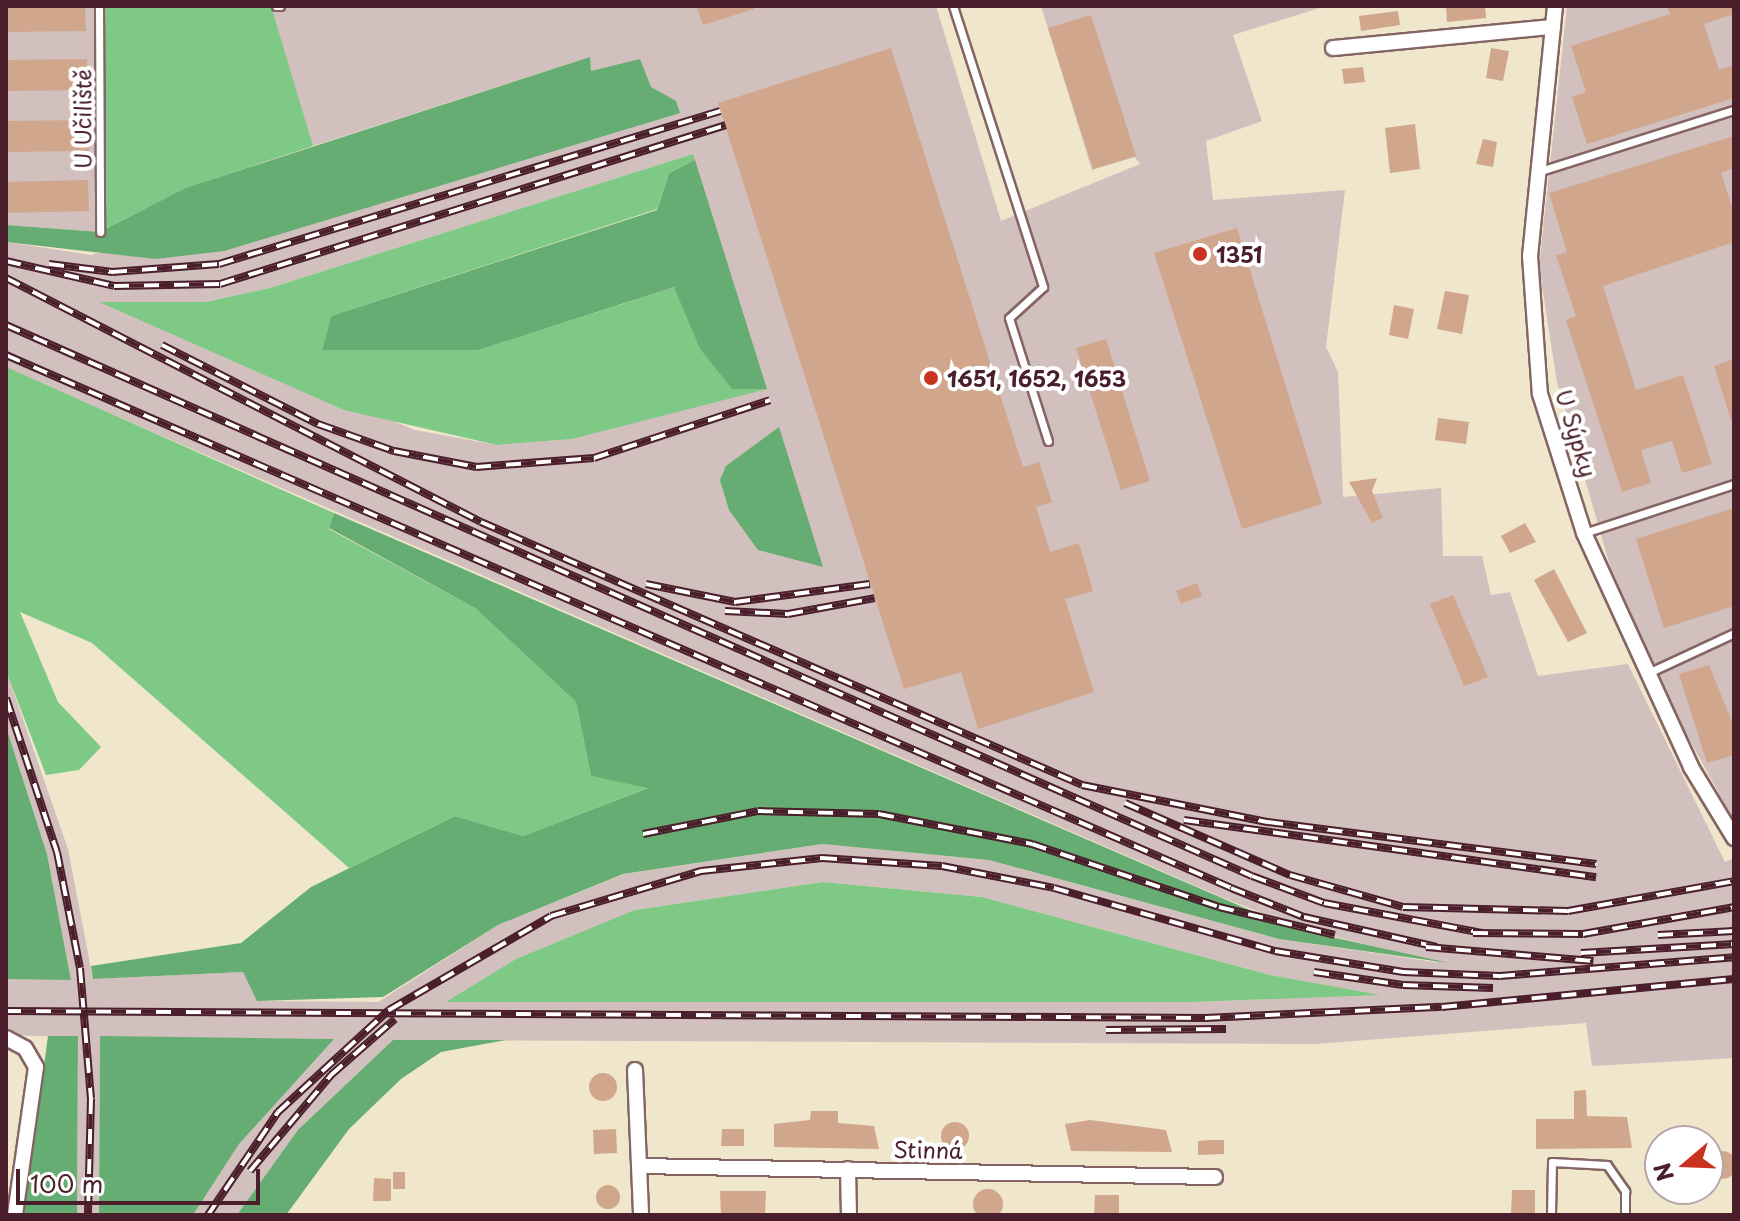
<!DOCTYPE html>
<html>
<head>
<meta charset="utf-8">
<style>
	body { margin:0 }
	#map { position:relative; width:1740px; height:1221px; overflow:hidden; background:#f0e6cb; font-family:"Playpen Sans",sans-serif }
	div>[style] { position:absolute }
	.industrial>* { inset:0; background:#d1c0bd }
	.green>* { inset:0; background:#7ec986 }
	.forest>* { inset:0; background:#66ad73 }
	.building>* { inset:0; background:#d0a68d }
	.round { border-radius:50% }
	.roads { filter:drop-shadow(2px 0 #846563) drop-shadow(-2px 0 #846563) drop-shadow(0 2px #846563) drop-shadow(0 -2px #846563) }
	.service>* { height:7px; margin:-3.5px; padding:0 3.5px; transform-origin:3.5px; border-radius:3.5px; background:#fff }
	.minor>* { height:14px; margin:-7px; padding:0 7px; transform-origin:7px; border-radius:7px; background:#fff }
	.rail>* { height:8px; margin-top:-4px; transform-origin:0; background:repeating-linear-gradient(90deg,#fff 0 15px,#4a1f2b 0 30px); box-sizing:border-box; border-block:2px solid #4a1f2b }
	.dots>* { width:22px; height:22px; translate:-50% -50%; box-sizing:border-box; border:4px solid #fff; border-radius:50% }
	span { translate:-50% -50%; white-space:nowrap; text-align:center; line-height:1.15; -webkit-text-stroke:8px #fff; paint-order:stroke }
	.street-label { font-size:22px; color:#4a1f2b }
	.poi-label { font-size:22px; color:#4a1f2b; font-weight:700 }
	.left { translate:0 -50%; text-align:left }
	.frame { position:absolute; inset:0; border:8px solid #4a1f2b; pointer-events:none }
	.north { position:absolute; left:1644px; top:1125px; width:80px; height:80px; box-sizing:border-box; background:#fff; border:2px solid #b7a5aa; border-radius:50%; rotate:251deg; font-size:22px; font-weight:700; line-height:32px; text-align:center; color:#4a1f2b }
	.north::after { content:''; display:block; margin:auto; width:28px; height:36px; background:#c8321e; clip-path:polygon(50% 0,100% 100%,50% 72%,0 100%) }
	.scale { position:absolute; left:16px; top:1169px; width:244px; height:36px; box-sizing:border-box; border:4px solid #4a1f2b; border-top:0; padding-left:10px; font-size:24px; line-height:28px; white-space:nowrap; color:#4a1f2b; -webkit-text-stroke:6px #fff; paint-order:stroke }
</style>
</head>
<body>
<div id="map">
	<div class="industrial">
		<div style="clip-path:polygon(6px 6px,99px 6px,100px 232px,6px 225px)"></div>
		<div style="clip-path:polygon(evenodd,268px 6px,936px 6px,1001px 221px,1140px 164px,1135px 157px,1092px 170px,1041px 6px,1326px 6px,1233px 35px,1262px 121px,1206px 141px,1213px 200px,1345px 190px,1326px 347px,1338px 372px,1343px 497px,1441px 488px,1443px 556px,1482px 556px,1491px 595px,1510px 592px,1538px 676px,1628px 664px,1725px 862px,1734px 858px,1734px 1058px,1592px 1066px,1586px 1023px,1315px 1044px,393px 1040px,299px 1130px,237px 1215px,193px 1215px,239px 1144px,333px 1039px,100px 1037px,99px 1215px,77px 1215px,78px 1037px,6px 1035px,6px 979px,71px 979px,47px 854px,6px 727px,6px 670px,68px 849px,93px 979px,243px 972px,258px 1001px,378px 1002px,498px 925px,624px 874px,822px 844px,989px 860px,1279px 939px,1441px 963px,1300px 928px,1226px 899px,6px 368px,6px 242px,91px 255px,676px 101px,590px 71px,590px 57px,313px 146px,268px 6px,693px 154px,572px 439px,497px 445px,415px 430px,103px 302px,206px 302px,270px 288px,693px 154px,268px 6px,823px 882px,982px 897px,1270px 975px,1374px 995px,1194px 1002px,447px 1002px,635px 910px,823px 882px)"></div>
		<div style="clip-path:polygon(1567px 6px,1734px 6px,1734px 821px,1664px 693px,1610px 566px,1557px 382px,1539px 267px)"></div>
	</div>
	<div class="green">
		<div style="clip-path:polygon(99px 6px,271px 6px,313px 146px,185px 188px,100px 232px)"></div>
		<div style="clip-path:polygon(693px 154px,695px 160px,669px 173px,657px 209px,331px 316px,322px 350px,479px 350px,675px 287px,700px 349px,732px 389px,767px 389px,572px 439px,497px 445px,344px 410px,99px 302px,206px 302px,270px 288px)"></div>
		<div style="clip-path:polygon(6px 367px,334px 513px,329px 529px,475px 608px,576px 702px,591px 776px,650px 787px,523px 836px,455px 816px,349px 868px,92px 643px,20px 612px,58px 702px,101px 747px,79px 770px,46px 775px,6px 671px)"></div>
		<div style="clip-path:polygon(823px 882px,982px 897px,1270px 975px,1380px 995px,1194px 1002px,446px 1002px,516px 959px,635px 910px)"></div>
	</div>
	<div class="forest">
		<div style="clip-path:polygon(590px 57px,591px 71px,640px 59px,651px 87px,676px 101px,680px 113px,224px 251px,155px 259px,6px 242px,6px 225px,100px 232px,185px 188px)"></div>
		<div style="clip-path:polygon(695px 160px,767px 389px,732px 389px,700px 349px,674px 287px,479px 350px,322px 350px,331px 316px,657px 210px,669px 173px)"></div>
		<div style="clip-path:polygon(779px 427px,823px 567px,758px 550px,729px 510px,720px 480px,726px 466px)"></div>
		<div style="clip-path:polygon(334px 513px,1291px 928px,1449px 963px,1279px 939px,989px 860px,822px 844px,623px 874px,498px 925px,383px 997px,257px 1001px,243px 972px,93px 979px,91px 966px,241px 943px,311px 887px,455px 816px,523px 836px,648px 788px,591px 776px,576px 702px,475px 608px,329px 528px)"></div>
		<div style="clip-path:polygon(6px 727px,47px 854px,71px 980px,6px 979px)"></div>
		<div style="clip-path:polygon(48px 1036px,78px 1036px,77px 1215px,24px 1215px)"></div>
		<div style="clip-path:polygon(100px 1036px,334px 1039px,239px 1144px,193px 1215px,99px 1215px)"></div>
		<div style="clip-path:polygon(393px 1040px,506px 1040px,441px 1052px,401px 1079px,349px 1129px,286px 1215px,237px 1215px,298px 1130px)"></div>
	</div>
	<div class="building">
		<div style="clip-path:polygon(6px 6px,85px 6px,86px 31px,6px 32px)"></div>
		<div style="clip-path:polygon(696px 6px,754px 6px,754px 9px,703px 25px)"></div>
		<div style="clip-path:polygon(1446px 6px,1485px 6px,1486px 18px,1447px 22px)"></div>
		<div style="clip-path:polygon(1667px 6px,1734px 6px,1734px 14px,1704px 24px,1719px 70px,1734px 65px,1734px 98px,1587px 144px,1572px 97px,1586px 92px,1571px 46px,1670px 14px)"></div>
		<div style="clip-path:polygon(1398px 11px,1400px 25px,1361px 31px,1359px 16px)"></div>
		<div style="clip-path:polygon(1091px 15px,1136px 156px,1093px 169px,1048px 28px)"></div>
		<div style="clip-path:polygon(891px 48px,1023px 467px,1039px 462px,1052px 502px,1036px 507px,1050px 552px,1079px 543px,1093px 591px,1065px 599px,1094px 692px,978px 729px,961px 672px,904px 689px,718px 103px)"></div>
		<div style="clip-path:polygon(1491px 48px,1509px 51px,1503px 81px,1486px 78px)"></div>
		<div style="clip-path:polygon(87px 59px,88px 90px,6px 91px,6px 60px)"></div>
		<div style="clip-path:polygon(1363px 67px,1365px 82px,1344px 84px,1342px 69px)"></div>
		<div style="clip-path:polygon(88px 120px,89px 151px,6px 152px,6px 121px)"></div>
		<div style="clip-path:polygon(1415px 124px,1420px 169px,1390px 173px,1385px 128px)"></div>
		<div style="clip-path:polygon(1734px 136px,1734px 168px,1721px 173px,1734px 213px,1734px 242px,1603px 286px,1636px 390px,1683px 375px,1712px 464px,1682px 473px,1672px 441px,1641px 450px,1651px 483px,1622px 492px,1566px 320px,1576px 316px,1556px 255px,1567px 252px,1549px 193px)"></div>
		<div style="clip-path:polygon(1483px 139px,1497px 142px,1493px 167px,1476px 164px)"></div>
		<div style="clip-path:polygon(88px 180px,89px 211px,6px 213px,6px 182px)"></div>
		<div style="clip-path:polygon(1237px 228px,1322px 504px,1242px 529px,1154px 253px)"></div>
		<div style="clip-path:polygon(1445px 291px,1469px 295px,1462px 334px,1437px 329px)"></div>
		<div style="clip-path:polygon(1394px 305px,1414px 309px,1408px 339px,1389px 335px)"></div>
		<div style="clip-path:polygon(1106px 339px,1150px 481px,1121px 490px,1076px 348px)"></div>
		<div style="clip-path:polygon(1734px 359px,1734px 419px,1731px 420px,1714px 366px)"></div>
		<div style="clip-path:polygon(1438px 418px,1469px 422px,1466px 444px,1435px 440px)"></div>
		<div style="clip-path:polygon(1377px 478px,1372px 491px,1383px 518px,1372px 523px,1349px 482px)"></div>
		<div style="clip-path:polygon(1734px 508px,1734px 606px,1664px 628px,1636px 539px)"></div>
		<div style="clip-path:polygon(1525px 523px,1536px 542px,1510px 553px,1501px 536px)"></div>
		<div style="clip-path:polygon(1554px 569px,1587px 633px,1568px 642px,1534px 580px)"></div>
		<div style="clip-path:polygon(1197px 583px,1202px 596px,1181px 604px,1176px 591px)"></div>
		<div style="clip-path:polygon(1453px 595px,1488px 677px,1464px 686px,1430px 604px)"></div>
		<div style="clip-path:polygon(1709px 665px,1734px 727px,1734px 755px,1707px 763px,1679px 674px)"></div>
		<div class="round" style="left:589px;top:1073px;width:28px;height:28px"></div>
		<div style="clip-path:polygon(1586px 1090px,1587px 1116px,1627px 1117px,1632px 1148px,1536px 1149px,1536px 1119px,1574px 1119px,1574px 1091px)"></div>
		<div style="clip-path:polygon(811px 1111px,838px 1111px,838px 1123px,874px 1126px,879px 1149px,774px 1147px,774px 1124px,810px 1120px)"></div>
		<div style="clip-path:polygon(1090px 1120px,1166px 1130px,1172px 1152px,1071px 1151px,1065px 1124px)"></div>
		<div class="round" style="left:941px;top:1122px;width:28px;height:28px"></div>
		<div style="clip-path:polygon(616px 1129px,617px 1153px,594px 1154px,593px 1130px)"></div>
		<div style="clip-path:polygon(722px 1129px,744px 1129px,744px 1146px,721px 1146px)"></div>
		<div style="clip-path:polygon(1211px 1140px,1224px 1140px,1224px 1154px,1198px 1155px,1198px 1141px)"></div>
		<div class="round" style="left:1708px;top:1151px;width:28px;height:28px"></div>
		<div style="clip-path:polygon(393px 1172px,405px 1172px,405px 1189px,393px 1189px)"></div>
		<div style="clip-path:polygon(374px 1178px,391px 1179px,391px 1201px,373px 1201px)"></div>
		<div class="round" style="left:596px;top:1185px;width:24px;height:24px"></div>
		<div class="round" style="left:973px;top:1189px;width:30px;height:30px"></div>
		<div style="clip-path:polygon(1512px 1190px,1535px 1190px,1535px 1213px,1511px 1215px)"></div>
		<div style="clip-path:polygon(720px 1191px,766px 1191px,765px 1214px,721px 1215px)"></div>
		<div style="clip-path:polygon(1095px 1195px,1119px 1195px,1119px 1215px,1094px 1215px)"></div>
	</div>
	<div class="roads">
		<div class="service">
			<div style="left:99px;top:6px;width:226px;rotate:89.7deg"></div>
			<div style="left:276px;top:6px;width:4px"></div>
			<div style="left:953px;top:6px;width:295px;rotate:72.2deg"></div>
			<div style="left:1043px;top:287px;width:46px;rotate:137.6deg"></div>
			<div style="left:1009px;top:318px;width:129px;rotate:72.4deg"></div>
			<div style="left:1540px;top:171px;width:203px;rotate:-17.5deg"></div>
			<div style="left:1584px;top:533px;width:158px;rotate:-18.1deg"></div>
			<div style="left:1648px;top:673px;width:95px;rotate:-24.9deg"></div>
			<div style="left:1551px;top:1215px;width:53px;rotate:-88.9deg"></div>
			<div style="left:1552px;top:1162px;width:55px;rotate:3.1deg"></div>
			<div style="left:1607px;top:1165px;width:32px;rotate:55deg"></div>
			<div style="left:1625px;top:1191px;width:24px;rotate:90deg"></div>
		</div>
		<div class="minor">
			<div style="left:1555px;top:6px;width:251px;rotate:95.7deg"></div>
			<div style="left:1530px;top:256px;width:138px;rotate:85.9deg"></div>
			<div style="left:1540px;top:394px;width:146px;rotate:72.4deg"></div>
			<div style="left:1584px;top:533px;width:257px;rotate:65.4deg"></div>
			<div style="left:1691px;top:767px;width:83px;rotate:58.8deg"></div>
			<div style="left:1333px;top:48px;width:221px;rotate:-5.5deg"></div>
			<div style="left:6px;top:1038px;width:21px;rotate:28deg"></div>
			<div style="left:25px;top:1048px;width:22px;rotate:60deg"></div>
			<div style="left:36px;top:1067px;width:149px;rotate:98.1deg"></div>
			<div style="left:635px;top:1070px;width:145px;rotate:87.6deg"></div>
			<div style="left:640px;top:1166px;width:575px;rotate:1.1deg"></div>
			<div style="left:848px;top:1169px;width:46px;rotate:88.8deg"></div>
		</div>
	</div>
	<div class="rail">
		<div style="left:6px;top:261px;width:111px;rotate:13deg"></div>
		<div style="left:114px;top:286px;width:106px;rotate:-1.1deg"></div>
		<div style="left:220px;top:284px;width:530px;rotate:-17.44deg"></div>
		<div style="left:49px;top:264px;width:64px;rotate:7.2deg"></div>
		<div style="left:112px;top:272px;width:107px;rotate:-4.3deg"></div>
		<div style="left:219px;top:264px;width:524px;rotate:-16.98deg"></div>
		<div style="left:6px;top:278px;width:534px;rotate:27.19deg"></div>
		<div style="left:481px;top:522px;width:656px;rotate:23.63deg"></div>
		<div style="left:1082px;top:785px;width:190px;rotate:11.3deg"></div>
		<div style="left:1268px;top:822px;width:331px;rotate:7.3deg"></div>
		<div style="left:6px;top:325px;width:1362px;rotate:23.86deg"></div>
		<div style="left:1252px;top:876px;width:77px;rotate:20.6deg"></div>
		<div style="left:1324px;top:903px;width:162px;rotate:10.7deg"></div>
		<div style="left:162px;top:345px;width:175px;rotate:26.9deg"></div>
		<div style="left:318px;top:424px;width:81px;rotate:19.6deg"></div>
		<div style="left:394px;top:451px;width:84px;rotate:11deg"></div>
		<div style="left:476px;top:467px;width:118px;rotate:-4.4deg"></div>
		<div style="left:594px;top:458px;width:185px;rotate:-18.2deg"></div>
		<div style="left:6px;top:355px;width:1336px;rotate:23.51deg"></div>
		<div style="left:1231px;top:888px;width:79px;rotate:21.7deg"></div>
		<div style="left:1304px;top:917px;width:136px;rotate:12.7deg"></div>
		<div style="left:646px;top:584px;width:91px;rotate:11.4deg"></div>
		<div style="left:735px;top:602px;width:136px;rotate:-7.6deg"></div>
		<div style="left:725px;top:611px;width:63px;rotate:2.7deg"></div>
		<div style="left:788px;top:614px;width:88px;rotate:-10.4deg"></div>
		<div style="left:6px;top:698px;width:162px;rotate:71.7deg"></div>
		<div style="left:57px;top:852px;width:118px;rotate:78.8deg"></div>
		<div style="left:80px;top:968px;width:131px;rotate:85.2deg"></div>
		<div style="left:91px;top:1099px;width:116px;rotate:91.5deg"></div>
		<div style="left:1125px;top:803px;width:180px;rotate:23.6deg"></div>
		<div style="left:1290px;top:875px;width:117px;rotate:15.8deg"></div>
		<div style="left:1403px;top:907px;width:165px;rotate:1.4deg"></div>
		<div style="left:1568px;top:911px;width:169px;rotate:-10.2deg"></div>
		<div style="left:1184px;top:820px;width:416px;rotate:7.9deg"></div>
		<div style="left:643px;top:834px;width:117px;rotate:-11.3deg"></div>
		<div style="left:758px;top:811px;width:121px;rotate:1.4deg"></div>
		<div style="left:879px;top:814px;width:156px;rotate:11.1deg"></div>
		<div style="left:1032px;top:844px;width:197px;rotate:18.6deg"></div>
		<div style="left:1219px;top:907px;width:119px;rotate:13.6deg"></div>
		<div style="left:1473px;top:933px;width:110px;rotate:0.5deg"></div>
		<div style="left:1583px;top:934px;width:153px;rotate:-10.1deg"></div>
		<div style="left:1658px;top:935px;width:76px;rotate:-3deg"></div>
		<div style="left:1426px;top:947px;width:168px;rotate:4.8deg"></div>
		<div style="left:1581px;top:953px;width:153px;rotate:-3.4deg"></div>
		<div style="left:1314px;top:972px;width:90px;rotate:8.3deg"></div>
		<div style="left:1403px;top:985px;width:90px;rotate:1.9deg"></div>
		<div style="left:6px;top:1011px;width:1199px;rotate:0.33deg"></div>
		<div style="left:1205px;top:1018px;width:237px;rotate:-2.7deg"></div>
		<div style="left:1442px;top:1007px;width:293px;rotate:-5.5deg"></div>
		<div style="left:1106px;top:1030px;width:120px;rotate:-0.5deg"></div>
		<div style="left:250px;top:1171px;width:126px;rotate:-49.8deg"></div>
		<div style="left:331px;top:1075px;width:85px;rotate:-41.2deg"></div>
		<div style="left:208px;top:1215px;width:125px;rotate:-55.8deg"></div>
		<div style="left:278px;top:1112px;width:151px;rotate:-42.6deg"></div>
		<div style="left:389px;top:1010px;width:187px;rotate:-30.1deg"></div>
		<div style="left:551px;top:916px;width:157px;rotate:-16.7deg"></div>
		<div style="left:701px;top:871px;width:122px;rotate:-6.1deg"></div>
		<div style="left:822px;top:858px;width:120px;rotate:3.8deg"></div>
		<div style="left:942px;top:866px;width:114px;rotate:11.1deg"></div>
		<div style="left:1054px;top:888px;width:230px;rotate:15.9deg"></div>
		<div style="left:1275px;top:951px;width:130px;rotate:9.3deg"></div>
		<div style="left:1403px;top:972px;width:97px;rotate:2.4deg"></div>
		<div style="left:1500px;top:976px;width:235px;rotate:-4.6deg"></div>
	</div>
	<div class="dots">
		<div style="left:1200px;top:254px;background:#c8321e"></div>
		<div style="left:931px;top:378px;background:#c8321e"></div>
	</div>
	<div class="street-label">
		<span style="left:82px;top:119px;rotate:-90deg">U Učiliště</span>
		<span style="left:1577px;top:433px;rotate:73deg">U Sýpky</span>
		<span style="left:928px;top:1149px;rotate:1deg">Stinná</span>
	</div>
	<div class="poi-label">
		<span class="left" style="left:1216px;top:254px">1351</span>
		<span class="left" style="left:947px;top:378px">1651, 1652, 1653</span>
	</div>
	<div class="frame"></div>
	<div class="north">N</div>
	<div class="scale">100 m</div>
</div>
</body>
</html>
